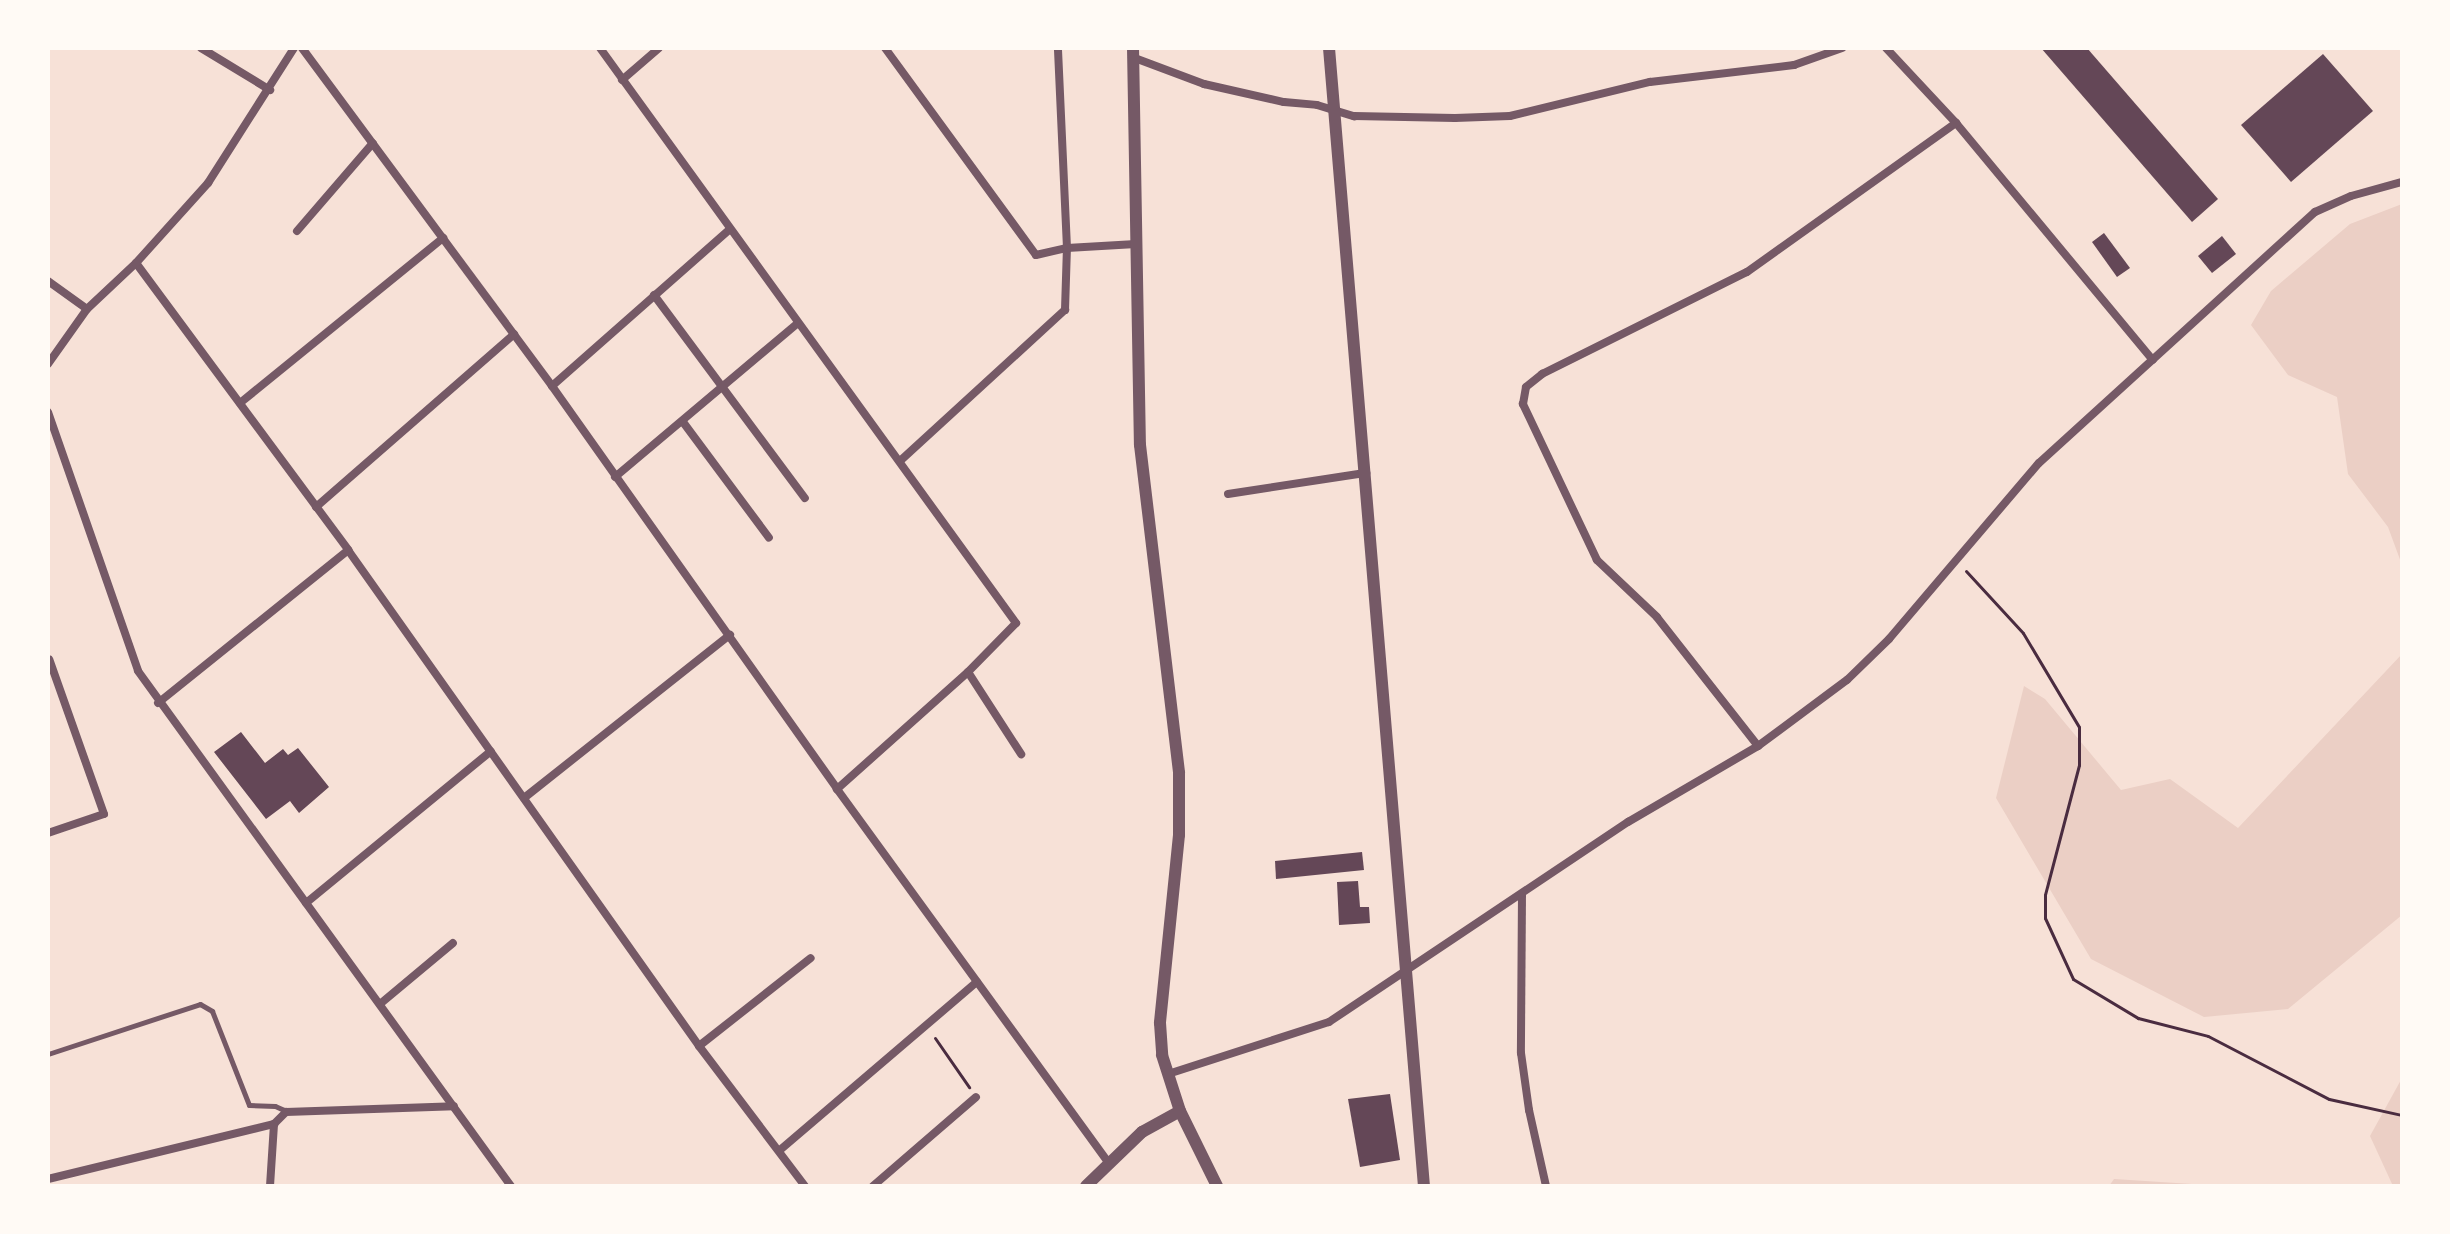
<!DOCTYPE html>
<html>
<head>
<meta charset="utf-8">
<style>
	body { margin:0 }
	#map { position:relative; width:2450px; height:1234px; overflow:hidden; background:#f7e1d7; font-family:"DejaVu Sans",sans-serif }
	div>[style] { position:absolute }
	.green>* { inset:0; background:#ebcfc5 }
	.building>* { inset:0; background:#644757 }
	.path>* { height:3px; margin:-1.5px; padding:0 1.5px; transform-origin:1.5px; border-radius:1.5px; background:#4a2c40 }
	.service>* { height:5px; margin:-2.5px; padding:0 2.5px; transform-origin:2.5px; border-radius:2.5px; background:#755966 }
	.minor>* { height:8px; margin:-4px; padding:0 4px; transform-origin:4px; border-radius:4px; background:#755966 }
	.tertiary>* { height:12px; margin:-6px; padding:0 6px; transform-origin:6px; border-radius:6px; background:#755966 }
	span { translate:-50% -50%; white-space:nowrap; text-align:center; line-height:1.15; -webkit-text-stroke:7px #fffaf5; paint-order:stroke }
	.frame { position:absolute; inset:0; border:50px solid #fffaf5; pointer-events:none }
</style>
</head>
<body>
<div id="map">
	<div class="green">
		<div style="clip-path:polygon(2402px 204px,2402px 565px,2388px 527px,2348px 474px,2337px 397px,2288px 375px,2251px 325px,2271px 291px,2350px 224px)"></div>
		<div style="clip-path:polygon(2402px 654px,2402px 915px,2288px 1009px,2204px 1017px,2091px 959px,1996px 798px,2024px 686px,2045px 699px,2121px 790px,2170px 779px,2238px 828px)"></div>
		<div style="clip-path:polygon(2402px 1078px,2402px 1186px,2393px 1186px,2370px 1136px)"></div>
		<div style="clip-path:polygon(2114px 1179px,2207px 1185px,2208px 1186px,2109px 1186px)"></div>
	</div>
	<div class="building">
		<div style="clip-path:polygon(2041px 48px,2087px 48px,2218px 199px,2192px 222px)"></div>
		<div style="clip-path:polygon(2323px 54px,2373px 111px,2291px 182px,2241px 125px)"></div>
		<div style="clip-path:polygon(2104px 233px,2130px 268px,2117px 277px,2092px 242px)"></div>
		<div style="clip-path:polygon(2222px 236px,2236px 254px,2212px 273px,2198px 256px)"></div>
		<div style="clip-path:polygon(241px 732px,265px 763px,283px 749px,288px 755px,298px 748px,329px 787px,299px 813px,290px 801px,266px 819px,214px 752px)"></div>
		<div style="clip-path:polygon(1362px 852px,1364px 870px,1276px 879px,1275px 861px)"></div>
		<div style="clip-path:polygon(1358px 881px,1360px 907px,1369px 907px,1370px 923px,1339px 925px,1337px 882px)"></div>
		<div style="clip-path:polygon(1390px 1094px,1400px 1160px,1360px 1167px,1348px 1099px)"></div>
	</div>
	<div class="path">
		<div style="left:1966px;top:571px;width:84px;rotate:47.4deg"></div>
		<div style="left:2023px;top:633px;width:109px;rotate:59.2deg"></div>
		<div style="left:2079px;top:727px;width:38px;rotate:90deg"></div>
		<div style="left:2079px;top:765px;width:134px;rotate:104.7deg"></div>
		<div style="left:2045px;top:895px;width:23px;rotate:90deg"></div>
		<div style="left:2045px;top:918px;width:67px;rotate:65.3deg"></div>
		<div style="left:2073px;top:979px;width:76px;rotate:31deg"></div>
		<div style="left:2138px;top:1018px;width:72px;rotate:14.4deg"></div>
		<div style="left:2208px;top:1036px;width:136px;rotate:27.5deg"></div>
		<div style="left:2329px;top:1099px;width:75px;rotate:12.4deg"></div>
		<div style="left:935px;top:1038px;width:60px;rotate:55.2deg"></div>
	</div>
	<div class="service">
		<div style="left:48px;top:1054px;width:160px;rotate:-18.2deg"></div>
		<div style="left:200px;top:1004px;width:14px;rotate:30deg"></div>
		<div style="left:212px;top:1011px;width:101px;rotate:68.5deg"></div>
		<div style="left:249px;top:1105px;width:26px;rotate:2deg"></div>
		<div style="left:275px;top:1106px;width:12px;rotate:24deg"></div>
	</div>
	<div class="minor">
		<div style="left:201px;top:48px;width:81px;rotate:31.3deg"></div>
		<div style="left:302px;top:48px;width:420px;rotate:53.5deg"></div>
		<div style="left:552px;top:386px;width:494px;rotate:54.7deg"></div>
		<div style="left:837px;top:789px;width:463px;rotate:54deg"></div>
		<div style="left:600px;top:48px;width:710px;rotate:54.12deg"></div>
		<div style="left:1016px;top:623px;width:69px;rotate:134.4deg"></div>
		<div style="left:968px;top:672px;width:176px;rotate:138.2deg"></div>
		<div style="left:885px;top:48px;width:256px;rotate:53.9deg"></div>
		<div style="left:1036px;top:255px;width:32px;rotate:-13deg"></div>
		<div style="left:1067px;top:248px;width:69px;rotate:-3.3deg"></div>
		<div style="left:1886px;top:48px;width:103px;rotate:47deg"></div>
		<div style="left:1956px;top:123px;width:308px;rotate:50.3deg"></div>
		<div style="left:1132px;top:57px;width:77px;rotate:20.6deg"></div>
		<div style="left:1204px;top:84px;width:82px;rotate:12.7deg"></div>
		<div style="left:1284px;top:102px;width:33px;rotate:5deg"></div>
		<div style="left:1317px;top:105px;width:39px;rotate:17deg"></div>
		<div style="left:1354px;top:116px;width:101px;rotate:1.1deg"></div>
		<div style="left:1455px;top:118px;width:55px;rotate:-2.1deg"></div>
		<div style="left:1510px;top:116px;width:144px;rotate:-13.7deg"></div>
		<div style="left:1650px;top:82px;width:145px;rotate:-6.7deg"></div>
		<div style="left:1794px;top:65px;width:51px;rotate:-19.5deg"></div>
		<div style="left:622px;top:80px;width:49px;rotate:-40.9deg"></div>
		<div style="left:297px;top:231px;width:116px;rotate:-49.2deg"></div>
		<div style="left:136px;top:263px;width:357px;rotate:53.5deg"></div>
		<div style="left:348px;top:550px;width:608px;rotate:54.71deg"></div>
		<div style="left:699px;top:1046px;width:176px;rotate:52.9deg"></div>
		<div style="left:48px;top:281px;width:48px;rotate:35.7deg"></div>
		<div style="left:654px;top:295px;width:253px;rotate:53.4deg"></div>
		<div style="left:48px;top:364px;width:67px;rotate:-54.7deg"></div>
		<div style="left:87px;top:309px;width:67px;rotate:-43.2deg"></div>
		<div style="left:136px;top:263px;width:108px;rotate:-48deg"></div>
		<div style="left:208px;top:183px;width:160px;rotate:-57.5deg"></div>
		<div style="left:552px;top:386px;width:237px;rotate:-41.4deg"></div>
		<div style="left:240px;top:403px;width:262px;rotate:-39.1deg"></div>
		<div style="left:48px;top:412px;width:274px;rotate:70.8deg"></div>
		<div style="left:138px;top:671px;width:636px;rotate:54.09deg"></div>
		<div style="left:683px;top:422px;width:144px;rotate:53.4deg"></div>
		<div style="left:900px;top:461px;width:224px;rotate:-42.5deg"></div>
		<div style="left:1065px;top:310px;width:62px;rotate:-88.2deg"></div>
		<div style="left:1067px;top:248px;width:200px;rotate:-92.6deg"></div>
		<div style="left:615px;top:477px;width:238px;rotate:-40.1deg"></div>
		<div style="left:1228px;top:494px;width:140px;rotate:-8.7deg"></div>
		<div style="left:316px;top:507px;width:263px;rotate:-41.1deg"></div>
		<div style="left:968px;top:672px;width:98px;rotate:57.1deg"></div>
		<div style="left:158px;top:703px;width:244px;rotate:-38.8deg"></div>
		<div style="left:1758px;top:746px;width:164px;rotate:-128.1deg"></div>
		<div style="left:1657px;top:617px;width:83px;rotate:-136.5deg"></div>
		<div style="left:1597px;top:560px;width:173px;rotate:-115.4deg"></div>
		<div style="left:1523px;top:404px;width:17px;rotate:-80deg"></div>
		<div style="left:1526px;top:387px;width:21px;rotate:-39deg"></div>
		<div style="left:1542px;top:374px;width:229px;rotate:-26.5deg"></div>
		<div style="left:1747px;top:272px;width:257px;rotate:-35.5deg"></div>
		<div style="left:524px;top:798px;width:263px;rotate:-38.4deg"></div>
		<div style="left:48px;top:833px;width:59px;rotate:-18.7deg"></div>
		<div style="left:104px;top:814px;width:164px;rotate:-109.5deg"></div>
		<div style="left:1522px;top:894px;width:159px;rotate:90.4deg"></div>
		<div style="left:1521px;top:1053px;width:58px;rotate:82deg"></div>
		<div style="left:1529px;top:1110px;width:78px;rotate:77.4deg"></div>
		<div style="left:306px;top:903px;width:239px;rotate:-39.4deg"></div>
		<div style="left:380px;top:1004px;width:95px;rotate:-39.9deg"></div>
		<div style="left:699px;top:1046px;width:142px;rotate:-38.2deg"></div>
		<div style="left:1168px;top:1074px;width:169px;rotate:-17.9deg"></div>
		<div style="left:1329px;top:1022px;width:360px;rotate:-33.8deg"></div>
		<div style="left:1628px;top:822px;width:151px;rotate:-30.3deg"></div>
		<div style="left:1758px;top:746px;width:111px;rotate:-36.6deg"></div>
		<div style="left:1847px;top:680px;width:59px;rotate:-44.3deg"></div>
		<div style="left:1889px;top:639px;width:231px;rotate:-49.6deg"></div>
		<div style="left:2039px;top:463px;width:373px;rotate:-42.3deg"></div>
		<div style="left:2315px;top:212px;width:39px;rotate:-24deg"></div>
		<div style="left:2351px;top:196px;width:53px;rotate:-15.4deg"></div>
		<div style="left:780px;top:1150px;width:259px;rotate:-40.5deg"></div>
		<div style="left:48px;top:1179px;width:233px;rotate:-13.7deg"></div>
		<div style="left:274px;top:1124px;width:17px;rotate:-45deg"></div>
		<div style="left:286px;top:1112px;width:168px;rotate:-2deg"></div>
		<div style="left:270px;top:1186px;width:62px;rotate:-86.3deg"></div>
		<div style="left:873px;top:1186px;width:136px;rotate:-40.8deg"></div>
	</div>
	<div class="tertiary">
		<div style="left:1133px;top:48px;width:397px;rotate:89deg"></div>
		<div style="left:1140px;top:445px;width:330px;rotate:83.2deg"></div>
		<div style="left:1179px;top:773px;width:62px;rotate:90deg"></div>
		<div style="left:1179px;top:835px;width:189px;rotate:95.8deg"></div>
		<div style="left:1160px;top:1023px;width:32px;rotate:86deg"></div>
		<div style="left:1162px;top:1055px;width:59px;rotate:72.2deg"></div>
		<div style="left:1180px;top:1111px;width:84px;rotate:63.7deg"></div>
		<div style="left:1329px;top:48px;width:1142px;rotate:85.23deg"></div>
		<div style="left:1086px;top:1186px;width:78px;rotate:-44deg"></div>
		<div style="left:1142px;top:1132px;width:43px;rotate:-28.9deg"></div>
	</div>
	<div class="frame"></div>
</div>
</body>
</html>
